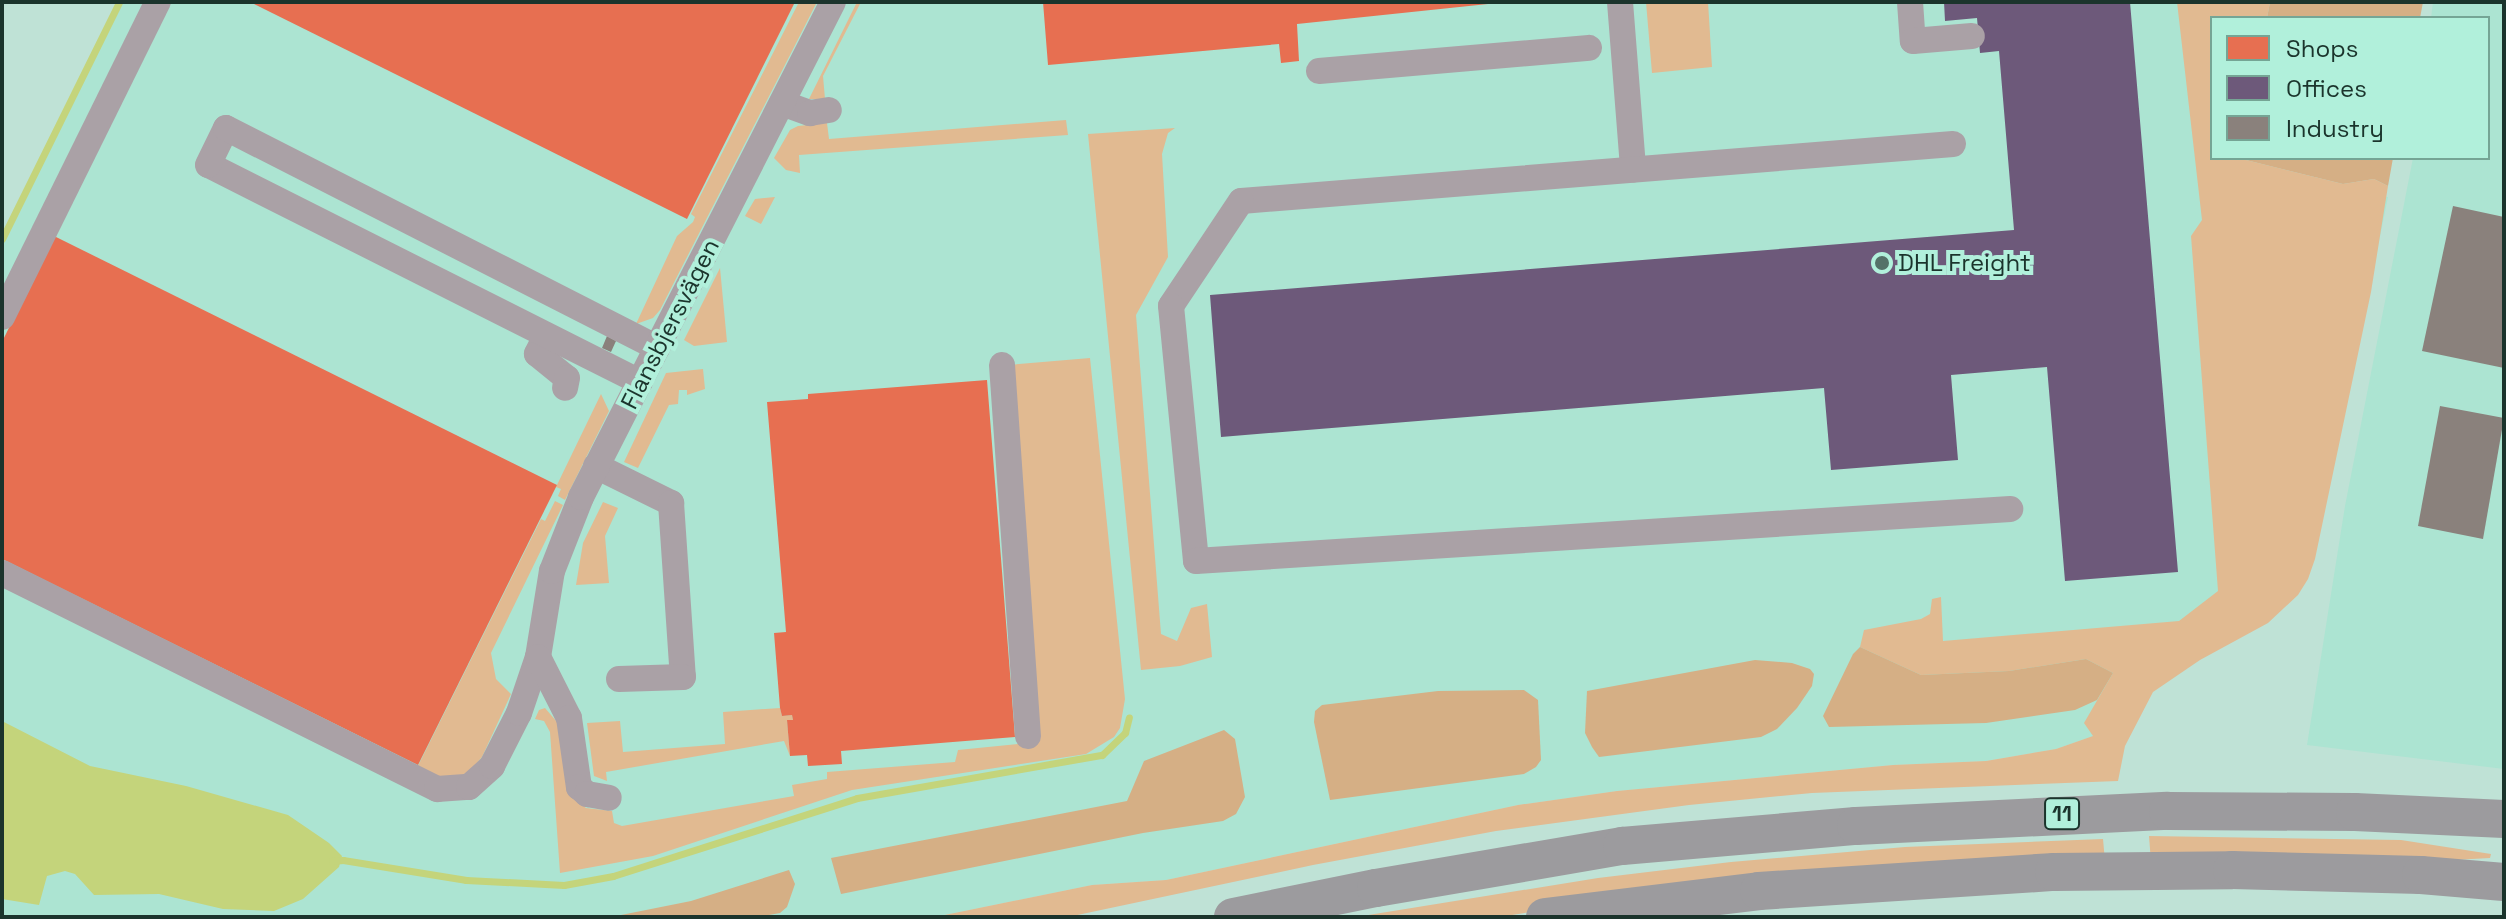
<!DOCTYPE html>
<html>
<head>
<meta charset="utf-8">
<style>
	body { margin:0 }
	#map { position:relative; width:2506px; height:919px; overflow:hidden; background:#bfe2d6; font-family:"Space Grotesk",sans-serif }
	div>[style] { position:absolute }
	.built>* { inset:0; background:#ace4d2 }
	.green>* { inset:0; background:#e1ba91 }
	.forest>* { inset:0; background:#d5af85 }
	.water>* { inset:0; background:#c4d47b }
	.shops>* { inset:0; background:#e76f51 }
	.offices>* { inset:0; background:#6d597a }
	.industry>* { inset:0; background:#8a817c }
	.stream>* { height:7px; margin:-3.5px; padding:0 3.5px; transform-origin:3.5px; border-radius:3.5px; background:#c4d47b }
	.minor>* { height:26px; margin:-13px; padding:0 13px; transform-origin:13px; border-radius:13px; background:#aaa1a6 }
	.highway>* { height:38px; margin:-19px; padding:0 19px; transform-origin:19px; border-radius:19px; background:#9c9b9e }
	.dots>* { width:22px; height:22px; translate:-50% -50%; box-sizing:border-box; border:4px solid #b1f0db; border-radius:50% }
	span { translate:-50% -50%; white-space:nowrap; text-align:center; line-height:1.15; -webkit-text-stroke:8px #b1f0db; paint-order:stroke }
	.shield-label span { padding:2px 6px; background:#b1f0db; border:2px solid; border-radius:6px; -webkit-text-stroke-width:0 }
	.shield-label { font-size:22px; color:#1b342c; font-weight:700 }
	.poi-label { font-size:24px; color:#1b342c }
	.left { translate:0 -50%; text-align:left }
	.street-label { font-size:24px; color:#1b342c }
	.frame { position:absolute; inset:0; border:4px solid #1b342c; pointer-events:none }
	.legend { position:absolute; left:2210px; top:16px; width:280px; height:144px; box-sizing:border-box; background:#b1f0db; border:2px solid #75a595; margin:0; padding:10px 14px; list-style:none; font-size:24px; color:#1b342c }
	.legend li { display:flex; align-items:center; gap:16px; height:40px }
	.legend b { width:40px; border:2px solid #75a595 }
</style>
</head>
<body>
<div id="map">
	<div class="built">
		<div style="clip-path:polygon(121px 2px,2264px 2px,2212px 18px,2212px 158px,2388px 197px,2348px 395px,2323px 484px,2222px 627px,2105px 732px,2056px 749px,1986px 761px,1893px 765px,1617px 791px,1518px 805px,1166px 880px,1092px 885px,935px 917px,2px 917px,2px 246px)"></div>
		<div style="clip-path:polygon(2433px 2px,2504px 2px,2504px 769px,2307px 745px,2345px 506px,2413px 158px,2488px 158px,2488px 18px,2431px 18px)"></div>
	</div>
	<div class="green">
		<div style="clip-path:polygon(799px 2px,817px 2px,660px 310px,653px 318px,636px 324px,677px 236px,693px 222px,695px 217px,691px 214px)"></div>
		<div style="clip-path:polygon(857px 2px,861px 2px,823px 76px,825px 99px,809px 99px)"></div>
		<div style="clip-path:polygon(1646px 2px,1708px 2px,1712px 67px,1652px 73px)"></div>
		<div style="clip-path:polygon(2177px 2px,2270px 2px,2267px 18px,2212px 18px,2212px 158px,2238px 158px,2343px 184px,2374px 179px,2388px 186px,2371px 292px,2315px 559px,2308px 579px,2298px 595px,2268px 623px,2200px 660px,2153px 692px,2125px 746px,2118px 781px,1812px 793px,1689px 805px,1496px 831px,1313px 865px,1068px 917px,935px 917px,1092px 885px,1166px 880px,1518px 805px,1617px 791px,1893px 765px,1986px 761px,2056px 749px,2093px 736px,2084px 723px,2113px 673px,2086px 659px,2009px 671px,1921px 675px,1860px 647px,1864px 630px,1921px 619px,1930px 614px,1932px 599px,1941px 597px,1943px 641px,2179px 621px,2218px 591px,2191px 236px,2202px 220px)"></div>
		<div style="clip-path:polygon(1066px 120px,1068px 135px,799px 155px,800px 173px,786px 170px,774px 158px,790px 130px,798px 126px,827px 123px,829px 139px)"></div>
		<div style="clip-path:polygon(1175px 128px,1168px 133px,1162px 154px,1168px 257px,1136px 315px,1161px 634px,1177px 641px,1191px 608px,1207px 604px,1212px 657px,1180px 666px,1141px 670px,1088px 134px)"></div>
		<div style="clip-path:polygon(775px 197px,761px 224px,745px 216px,755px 199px)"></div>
		<div style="clip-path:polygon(720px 268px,727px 342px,694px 346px,684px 340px)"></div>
		<div style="clip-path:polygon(1090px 358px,1125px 699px,1120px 728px,1114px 737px,1086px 754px,852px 790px,653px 856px,560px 873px,550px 732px,544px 721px,535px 719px,539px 710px,545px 708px,557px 722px,569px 793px,586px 808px,612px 811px,614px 823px,622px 826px,794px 796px,792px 785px,827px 779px,827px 772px,955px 762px,958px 750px,1037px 742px,1008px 365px)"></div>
		<div style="clip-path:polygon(703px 369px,705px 389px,687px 395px,687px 390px,679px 390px,678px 404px,669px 405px,638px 468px,624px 462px,666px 373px)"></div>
		<div style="clip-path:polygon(601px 394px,609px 411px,565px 500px,558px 496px,561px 489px,556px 487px)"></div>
		<div style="clip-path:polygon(555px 501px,563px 505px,491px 653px,496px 679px,511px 694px,482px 757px,470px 771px,455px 779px,442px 779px,417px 768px,541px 519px,545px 521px)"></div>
		<div style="clip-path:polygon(603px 502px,618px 508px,605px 536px,609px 583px,576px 585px,583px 543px)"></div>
		<div style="clip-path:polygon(780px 708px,782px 716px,792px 715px,793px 720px,787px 720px,790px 756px,784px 741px,606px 772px,607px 781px,594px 776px,587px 723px,620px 721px,623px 752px,725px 744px,723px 712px)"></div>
		<div style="clip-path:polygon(2149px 836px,2401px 840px,2491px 854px,2490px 858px,2398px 863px,2151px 862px)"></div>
		<div style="clip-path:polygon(2103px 839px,2105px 861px,1598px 901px,1500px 917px,1356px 917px,1598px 878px,1731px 862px,1905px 847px)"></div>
	</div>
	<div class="forest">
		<div style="clip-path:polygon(2270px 2px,2423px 2px,2420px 18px,2267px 18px)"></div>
		<div style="clip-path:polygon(2238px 158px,2393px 158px,2388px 186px,2374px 179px,2343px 184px)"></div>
		<div style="clip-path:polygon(1860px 647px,1921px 675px,2009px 671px,2086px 659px,2113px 673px,2097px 700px,2075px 710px,1986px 723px,1829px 727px,1823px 716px,1853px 654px)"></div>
		<div style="clip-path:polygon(1755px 660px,1792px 663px,1810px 669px,1814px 674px,1812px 686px,1797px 708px,1777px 729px,1761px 737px,1599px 757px,1592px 747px,1585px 733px,1587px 691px)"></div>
		<div style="clip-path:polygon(1524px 690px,1538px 700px,1541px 760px,1536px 767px,1524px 774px,1330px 800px,1314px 722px,1315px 711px,1322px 705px,1438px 691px)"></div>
		<div style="clip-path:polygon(1224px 730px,1235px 739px,1245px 797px,1236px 814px,1223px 821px,1143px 833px,841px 894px,831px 858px,1127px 801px,1144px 761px)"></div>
		<div style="clip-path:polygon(789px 870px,795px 884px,787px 907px,780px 913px,757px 917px,611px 917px,691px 901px)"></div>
	</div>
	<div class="water">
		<div style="clip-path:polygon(2px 721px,90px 766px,186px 786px,288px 815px,329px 843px,342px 856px,339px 867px,303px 899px,274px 911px,223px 909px,159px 894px,94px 895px,75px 874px,65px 871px,47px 876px,39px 905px,2px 899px)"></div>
	</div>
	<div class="shops">
		<div style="clip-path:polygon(250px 2px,795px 2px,687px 219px)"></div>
		<div style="clip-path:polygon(1043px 2px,1488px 2px,1488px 4px,1297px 24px,1299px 61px,1281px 63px,1279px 44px,1048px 65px)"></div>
		<div style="clip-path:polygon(54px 236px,557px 485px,418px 765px,2px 559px,2px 342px)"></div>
		<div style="clip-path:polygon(987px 380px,1015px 737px,841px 751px,842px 764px,808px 766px,807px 755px,790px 756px,787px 720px,793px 720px,792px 715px,782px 716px,780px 708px,774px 633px,786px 632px,767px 402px,808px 399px,808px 394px)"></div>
	</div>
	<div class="offices">
		<div style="clip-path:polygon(1944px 2px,2130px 2px,2178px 572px,2065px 581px,2047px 367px,1951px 375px,1958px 460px,1831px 470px,1824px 388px,1221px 437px,1210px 295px,2014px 230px,1999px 51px,1980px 53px,1977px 18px,1945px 21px)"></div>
	</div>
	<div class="industry">
		<div style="clip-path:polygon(2453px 206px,2504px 217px,2504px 368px,2422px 351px)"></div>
		<div style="clip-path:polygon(607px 336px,616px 341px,611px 352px,602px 348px)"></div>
		<div style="clip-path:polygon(2440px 406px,2504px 418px,2483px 539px,2418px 526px)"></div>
	</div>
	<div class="stream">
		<div style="left:2px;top:239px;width:264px;rotate:-63.7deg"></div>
		<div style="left:332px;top:861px;width:11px;rotate:-5deg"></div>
		<div style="left:343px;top:860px;width:125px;rotate:9.2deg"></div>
		<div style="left:466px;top:880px;width:98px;rotate:2.9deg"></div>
		<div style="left:564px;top:885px;width:50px;rotate:-10.4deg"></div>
		<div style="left:613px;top:876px;width:256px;rotate:-17.7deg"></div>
		<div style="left:857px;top:798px;width:249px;rotate:-10deg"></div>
		<div style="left:1102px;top:755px;width:32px;rotate:-44deg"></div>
		<div style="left:1125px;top:733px;width:16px;rotate:-76deg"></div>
	</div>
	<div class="minor">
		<div style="left:1620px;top:2px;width:168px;rotate:85.5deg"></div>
		<div style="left:1910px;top:2px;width:39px;rotate:86deg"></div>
		<div style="left:1913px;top:41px;width:59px;rotate:-4.8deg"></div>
		<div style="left:1319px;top:71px;width:271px;rotate:-4.9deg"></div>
		<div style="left:782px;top:103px;width:30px;rotate:20deg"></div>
		<div style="left:810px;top:113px;width:19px;rotate:-9deg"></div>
		<div style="left:1953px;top:144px;width:714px;rotate:175.42deg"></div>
		<div style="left:1241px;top:201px;width:126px;rotate:123.7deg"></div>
		<div style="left:1171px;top:306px;width:256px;rotate:84.4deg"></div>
		<div style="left:1196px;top:561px;width:816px;rotate:-3.66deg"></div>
		<div style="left:2px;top:317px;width:352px;rotate:-63.7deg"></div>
		<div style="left:546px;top:336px;width:20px;rotate:117deg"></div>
		<div style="left:537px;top:354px;width:38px;rotate:39deg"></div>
		<div style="left:567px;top:378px;width:10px;rotate:101deg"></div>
		<div style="left:1002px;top:365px;width:372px;rotate:86deg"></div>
		<div style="left:640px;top:382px;width:483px;rotate:-153.3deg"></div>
		<div style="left:208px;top:165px;width:41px;rotate:-64.1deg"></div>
		<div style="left:226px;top:128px;width:484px;rotate:27deg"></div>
		<div style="left:596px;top:466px;width:84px;rotate:26.3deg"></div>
		<div style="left:671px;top:503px;width:174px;rotate:86.1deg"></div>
		<div style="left:683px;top:677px;width:64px;rotate:178.2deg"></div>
		<div style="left:2px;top:573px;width:486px;rotate:26.4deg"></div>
		<div style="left:437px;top:789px;width:32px;rotate:-4deg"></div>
		<div style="left:469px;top:787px;width:31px;rotate:-42deg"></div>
		<div style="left:492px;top:766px;width:59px;rotate:-63deg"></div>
		<div style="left:519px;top:713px;width:59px;rotate:-71.3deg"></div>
		<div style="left:538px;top:657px;width:87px;rotate:-80.8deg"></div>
		<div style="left:552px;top:571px;width:79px;rotate:-68.6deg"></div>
		<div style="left:581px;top:497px;width:555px;rotate:-63.02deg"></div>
		<div style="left:538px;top:657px;width:68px;rotate:63.1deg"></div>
		<div style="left:569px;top:718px;width:70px;rotate:81.8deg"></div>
		<div style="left:579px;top:787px;width:11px;rotate:41deg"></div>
		<div style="left:587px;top:794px;width:22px;rotate:10deg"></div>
	</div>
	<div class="highway">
		<div style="left:1233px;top:917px;width:146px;rotate:-11.5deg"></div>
		<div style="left:1376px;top:888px;width:250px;rotate:-9.7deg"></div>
		<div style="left:1622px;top:846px;width:235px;rotate:-4.9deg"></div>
		<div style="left:1856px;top:826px;width:312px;rotate:-2.8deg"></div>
		<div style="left:2168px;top:811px;width:187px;rotate:0.3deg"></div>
		<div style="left:2355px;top:812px;width:149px;rotate:2.7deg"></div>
		<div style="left:1545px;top:917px;width:216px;rotate:-6.9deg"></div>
		<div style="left:1759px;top:891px;width:296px;rotate:-3.7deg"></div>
		<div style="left:2054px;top:872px;width:178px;rotate:-0.6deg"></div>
		<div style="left:2232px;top:870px;width:189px;rotate:1.5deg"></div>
		<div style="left:2421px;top:875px;width:83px;rotate:4.8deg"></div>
	</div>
	<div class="dots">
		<div style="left:1882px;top:263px;background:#547168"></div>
	</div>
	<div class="shield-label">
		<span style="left:2062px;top:814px">11</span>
	</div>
	<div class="poi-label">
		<span class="left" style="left:1898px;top:263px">DHL Freight</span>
	</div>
	<div class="street-label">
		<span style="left:670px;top:324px;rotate:-63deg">Flansbjersvägen</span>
	</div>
	<div class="frame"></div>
	<ul class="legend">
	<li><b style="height:22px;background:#e76f51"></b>Shops</li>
	<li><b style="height:22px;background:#6d597a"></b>Offices</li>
	<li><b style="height:22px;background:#8a817c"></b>Industry</li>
	</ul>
</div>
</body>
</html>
